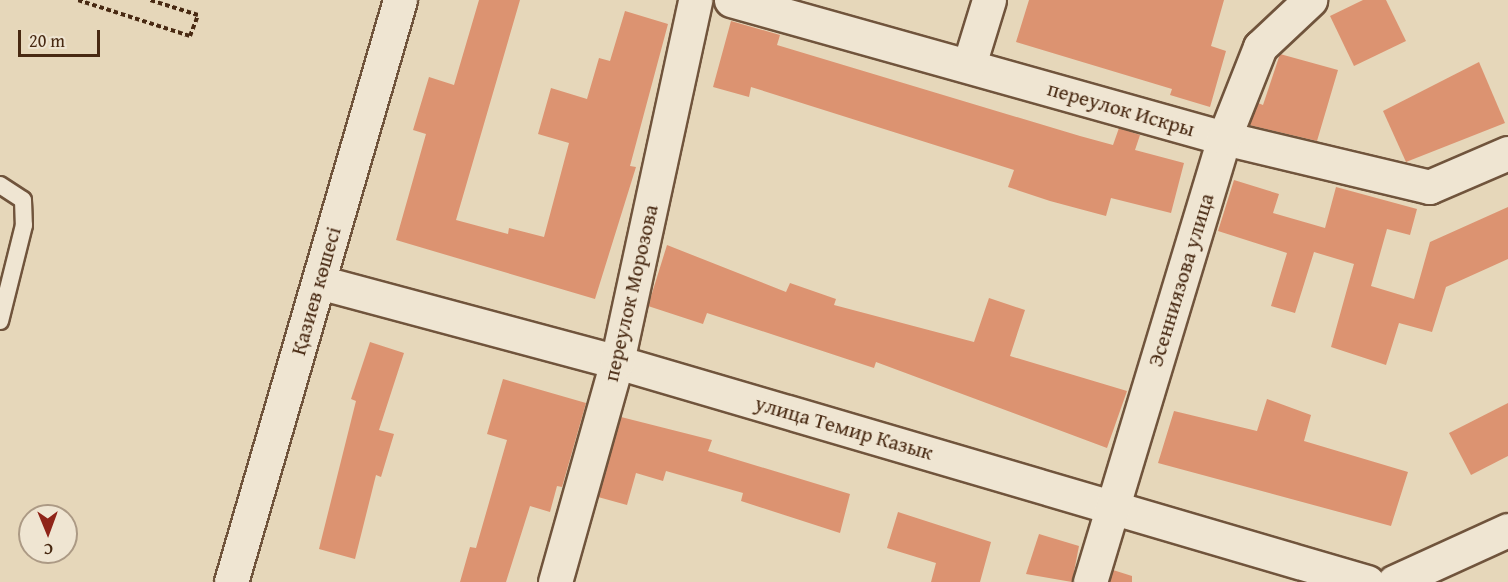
<!DOCTYPE html>
<html>
<head>
<meta charset="utf-8">
<style>
	body { margin:0 }
	#map { position:relative; width:1508px; height:582px; overflow:hidden; background:#e6d7ba; font-family:"Gentium Book Plus",serif }
	div>[style] { position:absolute }
	.building>* { inset:0; background:#dc9371 }
	.path>* { height:4px; margin-top:-2px; transform-origin:0; background:repeating-linear-gradient(90deg,#482912 0 4.5px,transparent 0 7.5px) }
	.roads { filter:drop-shadow(2px 0 #70543c) drop-shadow(-2px 0 #70543c) drop-shadow(0 2px #70543c) drop-shadow(0 -2px #70543c) }
	.lane>* { height:16px; margin:-8px; padding:0 8px; transform-origin:8px; border-radius:8px; background:#efe5d2 }
	.street>* { height:33px; margin:-16.5px; padding:0 16.5px; transform-origin:16.5px; border-radius:16.5px; background:#efe5d2 }
	.secondary>* { height:33px; margin:-16.5px; padding:0 16.5px; transform-origin:16.5px; border-radius:16.5px; background:#efe5d2 }
	span { translate:-50% -50%; white-space:nowrap; text-align:center; line-height:1.15; -webkit-text-stroke:4.5px #efe5d2; paint-order:stroke }
	.street-label { font-size:21px; color:#482912 }
	.north { position:absolute; left:18px; top:504px; width:60px; height:60px; box-sizing:border-box; background:#efe5d2; border:2px solid #ac9a85; border-radius:50%; rotate:179deg; font-size:16px; font-weight:700; line-height:24px; text-align:center; color:#482912 }
	.north::after { content:''; display:block; margin:auto; width:21px; height:27px; background:#8f2418; clip-path:polygon(50% 0,100% 100%,50% 72%,0 100%) }
	.scale { position:absolute; left:18px; top:30px; width:82px; height:27px; box-sizing:border-box; border:3px solid #482912; border-top:0; padding-left:8px; font-size:18px; line-height:21px; white-space:nowrap; color:#482912; -webkit-text-stroke:4px #efe5d2; paint-order:stroke }
</style>
</head>
<body>
<div id="map">
	<div class="building">
		<div style="clip-path:polygon(479px 0,520px 0,456px 220px,508px 234px,509px 228px,544px 237px,569px 143px,538px 134px,551px 88px,587px 99px,599px 58px,610px 61px,625px 11px,668px 24px,630px 166px,636px 167px,595px 299px,396px 240px,426px 134px,413px 130px,429px 77px,454px 85px)"></div>
		<div style="clip-path:polygon(1029px 0,1224px 0,1211px 46px,1226px 51px,1210px 107px,1170px 95px,1172px 89px,1016px 42px)"></div>
		<div style="clip-path:polygon(1363px 0,1386px 0,1406px 41px,1354px 66px,1330px 16px)"></div>
		<div style="clip-path:polygon(731px 21px,780px 35px,777px 45px,1080px 136px,1113px 145px,1119px 128px,1140px 135px,1135px 150px,1184px 163px,1171px 213px,1111px 198px,1106px 216px,1050px 201px,1008px 187px,1014px 170px,751px 87px,749px 97px,713px 87px)"></div>
		<div style="clip-path:polygon(1280px 54px,1338px 70px,1317px 141px,1249px 125px,1258px 103px,1263px 105px)"></div>
		<div style="clip-path:polygon(1479px 62px,1505px 123px,1406px 162px,1383px 111px)"></div>
		<div style="clip-path:polygon(1234px 180px,1279px 194px,1273px 213px,1325px 228px,1336px 187px,1417px 209px,1410px 235px,1387px 229px,1371px 286px,1414px 299px,1430px 242px,1508px 207px,1508px 259px,1446px 287px,1432px 332px,1399px 323px,1386px 365px,1331px 347px,1354px 264px,1314px 252px,1295px 313px,1271px 306px,1287px 253px,1218px 231px)"></div>
		<div style="clip-path:polygon(667px 245px,786px 292px,790px 283px,836px 299px,834px 305px,974px 342px,989px 298px,1025px 310px,1010px 356px,1127px 391px,1107px 448px,876px 362px,874px 368px,707px 313px,703px 324px,648px 306px)"></div>
		<div style="clip-path:polygon(370px 342px,404px 353px,379px 430px,394px 434px,381px 477px,376px 475px,355px 559px,319px 549px,356px 401px,351px 399px)"></div>
		<div style="clip-path:polygon(503px 379px,586px 403px,562px 487px,557px 486px,550px 512px,530px 506px,506px 582px,460px 582px,470px 547px,476px 548px,507px 440px,487px 434px)"></div>
		<div style="clip-path:polygon(1267px 399px,1311px 415px,1304px 441px,1408px 472px,1391px 526px,1158px 463px,1174px 411px,1257px 431px)"></div>
		<div style="clip-path:polygon(1508px 403px,1508px 456px,1471px 475px,1449px 433px)"></div>
		<div style="clip-path:polygon(621px 417px,712px 440px,708px 451px,850px 494px,840px 533px,741px 501px,743px 493px,666px 471px,663px 481px,636px 473px,627px 505px,598px 497px)"></div>
		<div style="clip-path:polygon(898px 512px,991px 542px,980px 582px,931px 582px,936px 563px,887px 548px)"></div>
		<div style="clip-path:polygon(1039px 534px,1079px 546px,1072px 582px,1026px 574px)"></div>
		<div style="clip-path:polygon(1113px 570px,1132px 576px,1132px 582px,1110px 582px)"></div>
	</div>
	<div class="path">
		<div style="left:78px;top:0;width:118px;rotate:17.8deg"></div>
		<div style="left:190px;top:36px;width:22px;rotate:-69deg"></div>
		<div style="left:198px;top:15px;width:50px;rotate:-162.6deg"></div>
	</div>
	<div class="roads">
		<div class="lane">
			<div style="left:0;top:185px;width:27px;rotate:33deg"></div>
			<div style="left:23px;top:200px;width:25px;rotate:88deg"></div>
			<div style="left:24px;top:225px;width:99px;rotate:104deg"></div>
		</div>
		<div class="street">
			<div style="left:731px;top:0;width:512px;rotate:15.64deg"></div>
			<div style="left:1224px;top:138px;width:211px;rotate:13.4deg"></div>
			<div style="left:1429px;top:187px;width:86px;rotate:-23.3deg"></div>
			<div style="left:969px;top:65px;width:68px;rotate:-72.9deg"></div>
			<div style="left:319px;top:282px;width:309px;rotate:15deg"></div>
			<div style="left:617px;top:362px;width:782px;rotate:16.35deg"></div>
			<div style="left:555px;top:582px;width:229px;rotate:-74.3deg"></div>
			<div style="left:617px;top:362px;width:370px;rotate:-77.8deg"></div>
			<div style="left:1090px;top:582px;width:464px;rotate:-73.2deg"></div>
			<div style="left:1224px;top:138px;width:98px;rotate:-68.4deg"></div>
			<div style="left:1260px;top:47px;width:69px;rotate:-43.2deg"></div>
			<div style="left:1394px;top:582px;width:125px;rotate:-24.5deg"></div>
		</div>
		<div class="secondary">
			<div style="left:231px;top:582px;width:606px;rotate:-73.81deg"></div>
		</div>
	</div>
	<div class="street-label">
		<span style="left:1121px;top:109px;rotate:16deg">переулок Искры</span>
		<span style="left:1181px;top:280px;rotate:-73deg">Эсенниязова улица</span>
		<span style="left:316px;top:291px;rotate:-74deg">Қазиев көшесі</span>
		<span style="left:631px;top:293px;rotate:-77deg">переулок Морозова</span>
		<span style="left:844px;top:428px;rotate:16deg">улица Темир Казык</span>
	</div>
	<div class="north">С</div>
	<div class="scale">20 m</div>
</div>
</body>
</html>
